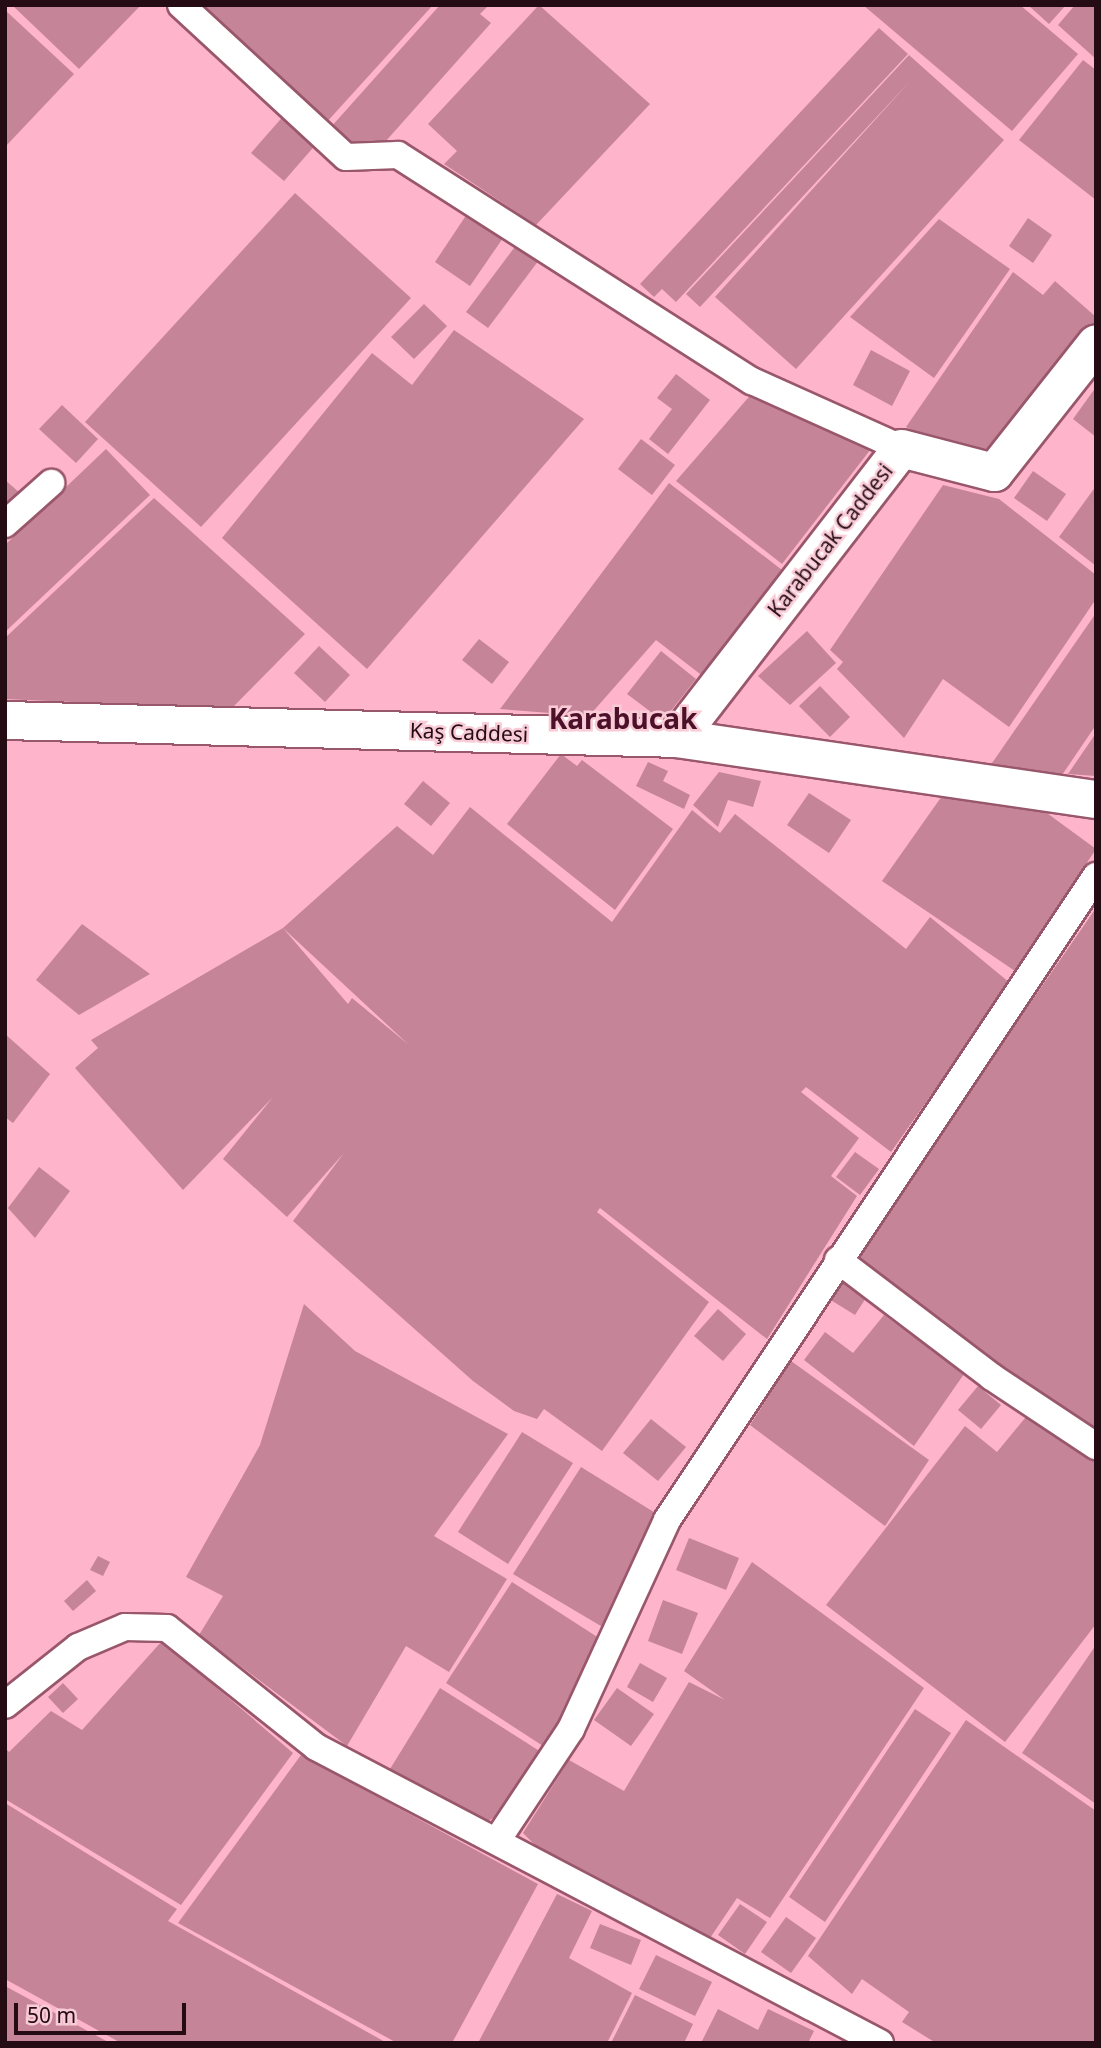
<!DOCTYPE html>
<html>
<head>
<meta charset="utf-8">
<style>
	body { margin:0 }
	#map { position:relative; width:1101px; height:2048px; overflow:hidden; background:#feb4ca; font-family:"Noto Sans",sans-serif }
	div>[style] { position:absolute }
	.building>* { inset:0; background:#c58498 }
	.roads { filter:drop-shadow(2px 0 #99576c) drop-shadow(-2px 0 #99576c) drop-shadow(0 2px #99576c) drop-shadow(0 -2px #99576c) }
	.street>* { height:26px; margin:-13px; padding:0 13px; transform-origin:13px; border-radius:13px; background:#fff }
	.secondary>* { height:37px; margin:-18.5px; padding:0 18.5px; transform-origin:18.5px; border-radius:18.5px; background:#fff }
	span { translate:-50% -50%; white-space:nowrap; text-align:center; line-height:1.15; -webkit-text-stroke:5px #f9cbd7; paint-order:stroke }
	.street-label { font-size:21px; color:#240b14 }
	.district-label { font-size:28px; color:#4c1129; font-weight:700 }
	.frame { position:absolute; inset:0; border:7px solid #240b14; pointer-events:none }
	.scale { position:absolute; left:14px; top:2003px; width:172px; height:32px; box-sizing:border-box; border:4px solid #240b14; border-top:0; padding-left:9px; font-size:21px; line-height:24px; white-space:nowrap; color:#240b14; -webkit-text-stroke:5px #f9cbd7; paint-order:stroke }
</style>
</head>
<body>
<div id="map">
	<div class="building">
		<div style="clip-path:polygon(12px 5px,141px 5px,79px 69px)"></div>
		<div style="clip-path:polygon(193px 5px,433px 5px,325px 124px)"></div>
		<div style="clip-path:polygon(440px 5px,489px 5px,480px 14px,491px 23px,377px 151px,366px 141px,358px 151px,331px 127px)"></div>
		<div style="clip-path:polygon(539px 5px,650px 104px,536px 225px,444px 164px,457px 151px,428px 124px)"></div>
		<div style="clip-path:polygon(863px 5px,1020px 5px,1078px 54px,1012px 131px)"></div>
		<div style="clip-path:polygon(1028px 5px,1066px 5px,1049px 24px)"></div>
		<div style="clip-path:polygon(1075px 5px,1096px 5px,1096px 59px,1058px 25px)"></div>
		<div style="clip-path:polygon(5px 10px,74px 74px,5px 147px)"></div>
		<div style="clip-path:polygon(879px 28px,908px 54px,676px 302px,662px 289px,654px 297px,640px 284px)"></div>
		<div style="clip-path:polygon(909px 55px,1004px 140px,796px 369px,715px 297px,912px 79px,700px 307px,686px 294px)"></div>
		<div style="clip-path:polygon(1083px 60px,1096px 70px,1096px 200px,1019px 140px)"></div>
		<div style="clip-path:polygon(286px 113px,318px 142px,284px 181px,251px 153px)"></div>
		<div style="clip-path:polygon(295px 193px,411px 298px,201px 527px,85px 422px)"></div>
		<div style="clip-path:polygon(467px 214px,503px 238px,470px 286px,435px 262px)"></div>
		<div style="clip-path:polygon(1028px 218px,1052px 235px,1033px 263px,1009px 246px)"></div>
		<div style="clip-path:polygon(939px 219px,1010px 269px,934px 378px,850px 317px)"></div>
		<div style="clip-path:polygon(517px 244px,539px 260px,488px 328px,466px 312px)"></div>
		<div style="clip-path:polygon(1013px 272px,1043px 295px,1055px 281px,1096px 317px,1096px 326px,1006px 448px,951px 450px,906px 427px)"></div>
		<div style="clip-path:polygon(424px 304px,447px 326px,414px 359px,391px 337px)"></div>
		<div style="clip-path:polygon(454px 330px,584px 419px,367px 669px,222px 538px,372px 353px,412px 385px)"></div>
		<div style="clip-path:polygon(871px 350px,910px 371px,892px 406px,853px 385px)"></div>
		<div style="clip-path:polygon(676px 374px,710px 400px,668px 454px,649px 439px,672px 409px,657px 398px)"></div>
		<div style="clip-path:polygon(1096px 387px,1096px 437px,1073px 419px)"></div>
		<div style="clip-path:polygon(754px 391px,874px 445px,782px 564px,676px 481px)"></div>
		<div style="clip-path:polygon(62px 405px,98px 439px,76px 463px,39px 429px)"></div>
		<div style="clip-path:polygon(641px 439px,675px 465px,652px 495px,618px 469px)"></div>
		<div style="clip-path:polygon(106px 449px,150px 495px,5px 632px,5px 545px)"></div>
		<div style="clip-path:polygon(1033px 471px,1066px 494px,1047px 521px,1014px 498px)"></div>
		<div style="clip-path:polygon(5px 480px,20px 493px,5px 506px)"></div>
		<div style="clip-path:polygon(669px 483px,782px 570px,704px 677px,656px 640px,589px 716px,500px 709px)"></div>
		<div style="clip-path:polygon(943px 485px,999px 499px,1096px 575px,1096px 599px,1009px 727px,943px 679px,904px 738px,837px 669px,843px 662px,830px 650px)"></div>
		<div style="clip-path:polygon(1096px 486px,1096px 566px,1059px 537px)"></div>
		<div style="clip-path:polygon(154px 498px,305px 634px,231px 709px,5px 699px,5px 638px)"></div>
		<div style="clip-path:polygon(1096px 613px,1096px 725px,1062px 775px,990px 766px)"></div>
		<div style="clip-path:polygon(807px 631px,836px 663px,790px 705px,758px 676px)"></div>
		<div style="clip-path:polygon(479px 639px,509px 662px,492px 684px,462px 660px)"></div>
		<div style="clip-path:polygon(319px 646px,350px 675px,325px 702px,294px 673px)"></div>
		<div style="clip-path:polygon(661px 651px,696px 679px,663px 721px,627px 694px)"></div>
		<div style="clip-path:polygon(820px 686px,850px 717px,830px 737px,799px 706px)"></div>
		<div style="clip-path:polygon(1096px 733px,1096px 776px,1068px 774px)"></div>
		<div style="clip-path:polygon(561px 754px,577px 766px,582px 760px,673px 829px,615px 910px,507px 824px)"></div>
		<div style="clip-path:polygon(648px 762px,668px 771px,663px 781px,690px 795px,684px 809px,636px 786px)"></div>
		<div style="clip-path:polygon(719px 772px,761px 781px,753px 807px,728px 800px,718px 827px,693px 805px)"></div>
		<div style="clip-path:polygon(423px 781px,450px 803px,431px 826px,404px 804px)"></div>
		<div style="clip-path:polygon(809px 793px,851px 820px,829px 853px,787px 825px)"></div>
		<div style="clip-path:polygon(942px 796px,1040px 808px,1096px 849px,1015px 971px,882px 881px)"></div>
		<div style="clip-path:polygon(470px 807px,612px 922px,692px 810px,720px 833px,735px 814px,906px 949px,930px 917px,1010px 983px,891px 1152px,806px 1087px,801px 1092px,859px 1138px,831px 1176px,857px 1196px,767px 1339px,600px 1208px,597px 1212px,709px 1302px,602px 1451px,544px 1409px,537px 1419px,514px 1411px,473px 1381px,293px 1221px,344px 1153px,287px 1217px,223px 1159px,273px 1097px,183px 1190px,75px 1068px,98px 1048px,91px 1040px,283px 928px,348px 1004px,352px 998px,409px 1045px,283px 928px,397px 826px,433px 855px)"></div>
		<div style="clip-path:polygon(1096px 908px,1096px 1433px,897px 1302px,851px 1262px)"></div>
		<div style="clip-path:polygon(82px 924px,150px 974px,79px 1015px,36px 980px)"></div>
		<div style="clip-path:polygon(5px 1034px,50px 1074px,13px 1123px,5px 1117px)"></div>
		<div style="clip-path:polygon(855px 1152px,879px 1169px,860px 1195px,836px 1177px)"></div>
		<div style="clip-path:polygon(39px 1167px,70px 1191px,35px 1238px,8px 1208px)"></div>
		<div style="clip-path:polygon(846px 1273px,871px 1290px,855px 1315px,829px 1299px)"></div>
		<div style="clip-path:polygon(304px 1304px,355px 1351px,508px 1434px,434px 1536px,507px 1579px,449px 1672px,406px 1646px,347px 1746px,199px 1635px,223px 1596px,186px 1577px,260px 1445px)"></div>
		<div style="clip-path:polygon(718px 1309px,746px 1334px,723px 1361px,694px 1336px)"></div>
		<div style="clip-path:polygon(884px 1315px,964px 1374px,914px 1446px,804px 1360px,825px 1332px,853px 1353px)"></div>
		<div style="clip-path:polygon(791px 1361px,929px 1460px,885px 1526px,750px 1425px)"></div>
		<div style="clip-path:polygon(978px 1386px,1001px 1405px,981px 1429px,958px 1410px)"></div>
		<div style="clip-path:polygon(1034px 1407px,1096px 1451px,1096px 1624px,1005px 1742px,826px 1605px,965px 1426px,997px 1452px)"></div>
		<div style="clip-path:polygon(651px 1419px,686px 1447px,658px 1481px,623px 1453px)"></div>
		<div style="clip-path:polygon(522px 1432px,573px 1463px,508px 1564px,458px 1532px)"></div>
		<div style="clip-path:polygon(581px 1467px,657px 1514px,606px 1629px,513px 1574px)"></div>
		<div style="clip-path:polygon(689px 1538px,739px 1558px,726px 1590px,676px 1570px)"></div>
		<div style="clip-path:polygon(98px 1556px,110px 1562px,103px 1576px,90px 1570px)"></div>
		<div style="clip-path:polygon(752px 1562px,924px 1688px,770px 1918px,737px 1898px,706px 1944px,538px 1848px,523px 1833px,569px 1760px,624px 1791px,689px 1682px,725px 1700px,684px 1671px)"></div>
		<div style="clip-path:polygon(87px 1580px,96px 1591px,73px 1611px,64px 1601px)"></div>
		<div style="clip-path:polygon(512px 1582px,602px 1640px,568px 1711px,543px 1746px,446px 1683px)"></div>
		<div style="clip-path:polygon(663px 1600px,698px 1613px,682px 1654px,648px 1641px)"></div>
		<div style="clip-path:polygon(162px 1641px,293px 1753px,181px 1905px,5px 1799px,5px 1748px,9px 1752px,51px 1711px,82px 1730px)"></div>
		<div style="clip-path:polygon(1096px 1645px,1096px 1804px,1022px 1753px)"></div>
		<div style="clip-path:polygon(640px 1663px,667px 1678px,653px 1702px,627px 1687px)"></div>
		<div style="clip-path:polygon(63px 1683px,78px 1699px,63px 1713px,48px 1697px)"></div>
		<div style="clip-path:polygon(440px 1688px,541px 1752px,502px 1813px,483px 1824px,390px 1769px)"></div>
		<div style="clip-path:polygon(617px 1688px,654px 1714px,631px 1746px,594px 1720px)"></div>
		<div style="clip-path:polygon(915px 1709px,951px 1733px,825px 1922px,789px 1897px)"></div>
		<div style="clip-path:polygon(966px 1720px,1096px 1811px,1096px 2043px,936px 2043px,902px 2022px,909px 2012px,862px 1979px,852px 1994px,808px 1956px)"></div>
		<div style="clip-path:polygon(301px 1755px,538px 1884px,452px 2043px,397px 2043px,178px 1923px)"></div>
		<div style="clip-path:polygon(5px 1803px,177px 1909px,168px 1921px,387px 2043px,121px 2043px,5px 1979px)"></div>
		<div style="clip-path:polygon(557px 1894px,592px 1911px,569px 1958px,632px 1993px,607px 2043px,478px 2043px)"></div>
		<div style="clip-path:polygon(740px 1904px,767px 1922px,745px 1954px,718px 1935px)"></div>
		<div style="clip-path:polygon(786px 1917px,816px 1938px,791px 1973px,761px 1952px)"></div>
		<div style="clip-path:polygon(600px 1924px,641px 1940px,631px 1965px,590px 1948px)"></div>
		<div style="clip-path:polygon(656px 1955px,712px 1982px,695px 2016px,639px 1989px)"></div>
		<div style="clip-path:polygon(5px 1986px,110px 2043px,5px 2043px)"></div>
		<div style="clip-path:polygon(635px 1995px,693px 2024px,684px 2043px,611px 2043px)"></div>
		<div style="clip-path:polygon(718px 2009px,758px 2030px,768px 2009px,814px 2031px,808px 2043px,701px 2043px)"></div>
	</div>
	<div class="roads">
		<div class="street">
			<div style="left:181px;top:5px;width:224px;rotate:42.7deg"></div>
			<div style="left:346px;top:157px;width:52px;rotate:-2.2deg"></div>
			<div style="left:398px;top:155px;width:420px;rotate:32.6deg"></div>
			<div style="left:752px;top:381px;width:163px;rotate:24.2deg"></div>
			<div style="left:5px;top:524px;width:62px;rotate:-41.7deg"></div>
			<div style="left:838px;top:1260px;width:193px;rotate:37.2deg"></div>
			<div style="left:992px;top:1377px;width:125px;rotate:33.6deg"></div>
			<div style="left:5px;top:1705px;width:93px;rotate:-38.5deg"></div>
			<div style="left:78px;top:1647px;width:51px;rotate:-23.1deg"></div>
			<div style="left:125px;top:1627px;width:42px;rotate:1.4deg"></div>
			<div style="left:167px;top:1628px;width:191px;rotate:38.6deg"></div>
			<div style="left:316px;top:1747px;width:637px;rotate:27.69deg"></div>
			<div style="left:498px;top:1839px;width:132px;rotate:-56.4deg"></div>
			<div style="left:571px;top:1729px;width:230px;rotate:-65.3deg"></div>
			<div style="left:667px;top:1520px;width:774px;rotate:-56.33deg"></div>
		</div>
		<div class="secondary">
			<div style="left:5px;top:720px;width:672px;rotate:1.53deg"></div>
			<div style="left:677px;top:738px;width:423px;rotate:8.3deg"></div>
			<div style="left:677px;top:738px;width:366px;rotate:-52.3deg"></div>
			<div style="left:901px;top:448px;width:96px;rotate:14.5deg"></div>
			<div style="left:994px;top:472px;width:164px;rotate:-51.7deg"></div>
		</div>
	</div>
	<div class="street-label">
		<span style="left:830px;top:540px;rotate:-52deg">Karabucak Caddesi</span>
		<span style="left:469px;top:732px;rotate:2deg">Kaş Caddesi</span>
	</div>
	<div class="district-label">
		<span style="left:623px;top:718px">Karabucak</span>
	</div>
	<div class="frame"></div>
	<div class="scale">50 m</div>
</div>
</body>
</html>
